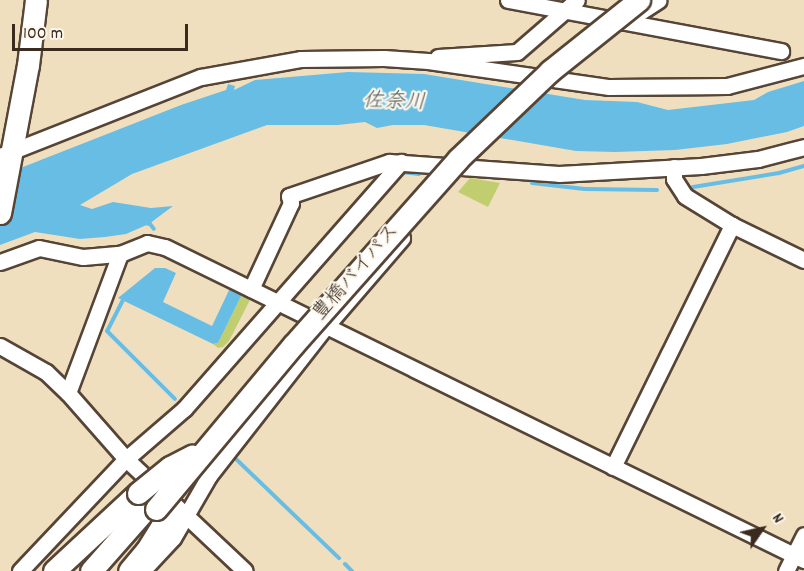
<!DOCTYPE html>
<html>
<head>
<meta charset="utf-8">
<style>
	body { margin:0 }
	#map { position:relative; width:804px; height:571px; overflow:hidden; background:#f0dfbf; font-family:Dekko,"Klee One",sans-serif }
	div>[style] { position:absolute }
	.green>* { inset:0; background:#c0ce70 }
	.water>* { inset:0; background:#68bde4 }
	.stream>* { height:4px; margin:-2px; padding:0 2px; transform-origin:2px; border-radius:2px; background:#68bde4 }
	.roads { filter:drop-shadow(2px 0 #564536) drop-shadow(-2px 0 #564536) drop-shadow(0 2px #564536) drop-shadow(0 -2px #564536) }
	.minor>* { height:15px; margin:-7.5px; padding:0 7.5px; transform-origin:7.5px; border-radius:7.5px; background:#fff }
	.highway>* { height:21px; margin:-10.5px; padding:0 10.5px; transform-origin:10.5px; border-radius:10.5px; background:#fff }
	.bridges { filter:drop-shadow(2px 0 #564536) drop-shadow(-2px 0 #564536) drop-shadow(0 2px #564536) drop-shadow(0 -2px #564536) }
	.highway-bridge>* { height:21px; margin:-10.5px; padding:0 10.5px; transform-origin:10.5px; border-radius:10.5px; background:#fff }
	span { translate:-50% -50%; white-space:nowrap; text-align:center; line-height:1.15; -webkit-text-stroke:4.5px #fbf7ec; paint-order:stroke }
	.street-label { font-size:20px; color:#3b2a1e }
	.water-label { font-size:21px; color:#485659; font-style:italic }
	.north { position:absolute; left:732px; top:499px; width:60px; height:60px; -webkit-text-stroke:4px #fbf7ec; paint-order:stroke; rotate:56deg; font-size:16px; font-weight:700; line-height:24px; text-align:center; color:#3b2a1e }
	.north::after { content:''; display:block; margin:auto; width:21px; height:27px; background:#3b2a1e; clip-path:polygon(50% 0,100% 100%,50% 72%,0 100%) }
	.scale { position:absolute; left:12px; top:24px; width:176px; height:27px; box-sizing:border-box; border:3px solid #3b2a1e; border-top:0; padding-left:8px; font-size:18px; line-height:21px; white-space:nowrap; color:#3b2a1e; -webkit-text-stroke:4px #fbf7ec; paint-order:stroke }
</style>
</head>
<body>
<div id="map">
	<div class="green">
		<div style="clip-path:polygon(470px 178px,500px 183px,488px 207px,458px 192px)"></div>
		<div style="clip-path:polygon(243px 292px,252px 296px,229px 341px,223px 347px,218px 348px,213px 344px,218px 343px)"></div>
	</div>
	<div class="water">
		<div style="clip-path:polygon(348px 72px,424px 74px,585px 100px,637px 102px,668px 110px,754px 100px,768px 92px,804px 81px,804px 126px,787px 132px,727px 144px,675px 150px,615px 152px,576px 151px,424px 125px,393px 125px,377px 128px,365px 122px,338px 125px,267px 125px,132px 174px,80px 205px,92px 209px,113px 202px,151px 208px,173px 206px,149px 224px,126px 234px,105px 237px,80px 239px,35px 232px,0 245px,0 176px,181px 105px,226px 90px,228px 84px,235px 86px,234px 90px,255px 80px)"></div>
		<div style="clip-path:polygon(155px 268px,165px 268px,176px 273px,163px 302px,212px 326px,231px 286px,243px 292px,218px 343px,213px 344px,118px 298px)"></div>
	</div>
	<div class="stream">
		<div style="left:402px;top:172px;width:17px;rotate:7deg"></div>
		<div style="left:532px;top:183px;width:53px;rotate:6.5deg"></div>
		<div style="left:585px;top:189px;width:72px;rotate:0.8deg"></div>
		<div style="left:693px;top:187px;width:87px;rotate:-9.2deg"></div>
		<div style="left:779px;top:173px;width:26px;rotate:-16deg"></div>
		<div style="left:145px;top:223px;width:5px;rotate:11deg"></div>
		<div style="left:150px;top:224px;width:6px;rotate:51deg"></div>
		<div style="left:124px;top:298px;width:37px;rotate:117deg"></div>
		<div style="left:107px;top:331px;width:96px;rotate:45deg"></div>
		<div style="left:236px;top:459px;width:143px;rotate:43.9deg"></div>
		<div style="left:345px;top:564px;width:10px;rotate:45deg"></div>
	</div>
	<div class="roads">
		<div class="minor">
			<div style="left:508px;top:0;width:278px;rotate:10.6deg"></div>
			<div style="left:625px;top:22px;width:40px;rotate:-32.9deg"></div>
			<div style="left:438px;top:57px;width:79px;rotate:-3.6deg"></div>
			<div style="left:517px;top:52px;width:79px;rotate:-40.9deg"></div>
			<div style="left:0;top:156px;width:216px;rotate:-21.5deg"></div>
			<div style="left:201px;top:77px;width:102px;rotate:-10.2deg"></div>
			<div style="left:301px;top:59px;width:83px;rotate:-0.7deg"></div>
			<div style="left:384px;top:58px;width:44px;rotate:3.9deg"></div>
			<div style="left:428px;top:61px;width:183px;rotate:8.2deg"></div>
			<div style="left:609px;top:87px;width:118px;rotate:-0.5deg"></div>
			<div style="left:727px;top:86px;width:80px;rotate:-14.6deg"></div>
			<div style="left:674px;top:167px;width:12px;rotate:90deg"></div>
			<div style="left:674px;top:179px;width:20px;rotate:57deg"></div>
			<div style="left:685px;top:196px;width:55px;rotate:31.7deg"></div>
			<div style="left:732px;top:225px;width:80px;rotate:25.9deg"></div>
			<div style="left:0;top:262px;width:41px;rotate:-19.7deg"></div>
			<div style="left:39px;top:248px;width:45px;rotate:11.6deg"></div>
			<div style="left:83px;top:257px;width:37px;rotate:-5deg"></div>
			<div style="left:120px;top:254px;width:29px;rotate:-22deg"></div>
			<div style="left:147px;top:243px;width:18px;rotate:13deg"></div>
			<div style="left:165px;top:247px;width:712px;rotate:26.1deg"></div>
			<div style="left:251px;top:289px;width:95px;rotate:-65.1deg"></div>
			<div style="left:291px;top:203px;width:7px;rotate:-106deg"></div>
			<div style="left:289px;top:196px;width:106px;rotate:-18.8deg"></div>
			<div style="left:389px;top:162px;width:170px;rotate:4deg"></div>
			<div style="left:559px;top:174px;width:142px;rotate:-3.2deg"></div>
			<div style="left:701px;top:166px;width:57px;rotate:-7deg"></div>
			<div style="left:758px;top:159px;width:48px;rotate:-14.6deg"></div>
			<div style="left:0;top:346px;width:53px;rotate:29.5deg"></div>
			<div style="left:46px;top:372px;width:30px;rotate:44deg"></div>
			<div style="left:68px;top:393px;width:88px;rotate:48.7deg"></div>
			<div style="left:126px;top:459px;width:77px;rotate:-40.8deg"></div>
			<div style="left:184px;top:409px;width:329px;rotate:-48.7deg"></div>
			<div style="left:68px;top:393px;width:148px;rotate:-69.5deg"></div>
			<div style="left:613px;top:467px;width:270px;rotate:-63.8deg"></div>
			<div style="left:20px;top:571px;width:154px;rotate:-46.6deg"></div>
			<div style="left:126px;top:459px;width:163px;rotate:43.3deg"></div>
			<div style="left:142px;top:571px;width:45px;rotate:-46.8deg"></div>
			<div style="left:173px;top:538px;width:72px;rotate:-59.9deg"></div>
			<div style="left:209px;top:476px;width:192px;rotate:-52deg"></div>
			<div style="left:327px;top:325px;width:115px;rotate:-49.2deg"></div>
			<div style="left:786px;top:571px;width:40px;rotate:-63.4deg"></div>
		</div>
		<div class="highway">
			<div style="left:0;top:213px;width:151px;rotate:-79.3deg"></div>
			<div style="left:28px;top:65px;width:65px;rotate:-83deg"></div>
			<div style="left:54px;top:571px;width:115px;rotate:-42.9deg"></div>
			<div style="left:91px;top:571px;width:91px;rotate:-48.6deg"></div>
			<div style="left:129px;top:571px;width:26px;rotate:-50deg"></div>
			<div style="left:146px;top:551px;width:39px;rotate:-58deg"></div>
		</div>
	</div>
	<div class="bridges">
		<div class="highway-bridge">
			<div style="left:138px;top:493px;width:41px;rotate:-39.1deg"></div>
			<div style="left:170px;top:467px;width:25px;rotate:-27deg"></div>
			<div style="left:156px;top:509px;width:215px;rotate:-50.1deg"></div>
			<div style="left:294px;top:344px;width:247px;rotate:-48.4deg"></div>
			<div style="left:458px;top:159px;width:127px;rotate:-43.7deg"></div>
			<div style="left:550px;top:71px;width:114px;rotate:-38.6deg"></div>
		</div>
	</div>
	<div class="street-label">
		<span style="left:357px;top:273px;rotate:-49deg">豊橋バイパス</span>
	</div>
	<div class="water-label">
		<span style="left:394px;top:103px;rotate:2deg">佐奈川</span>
	</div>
	<div class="north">N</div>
	<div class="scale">100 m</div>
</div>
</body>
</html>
